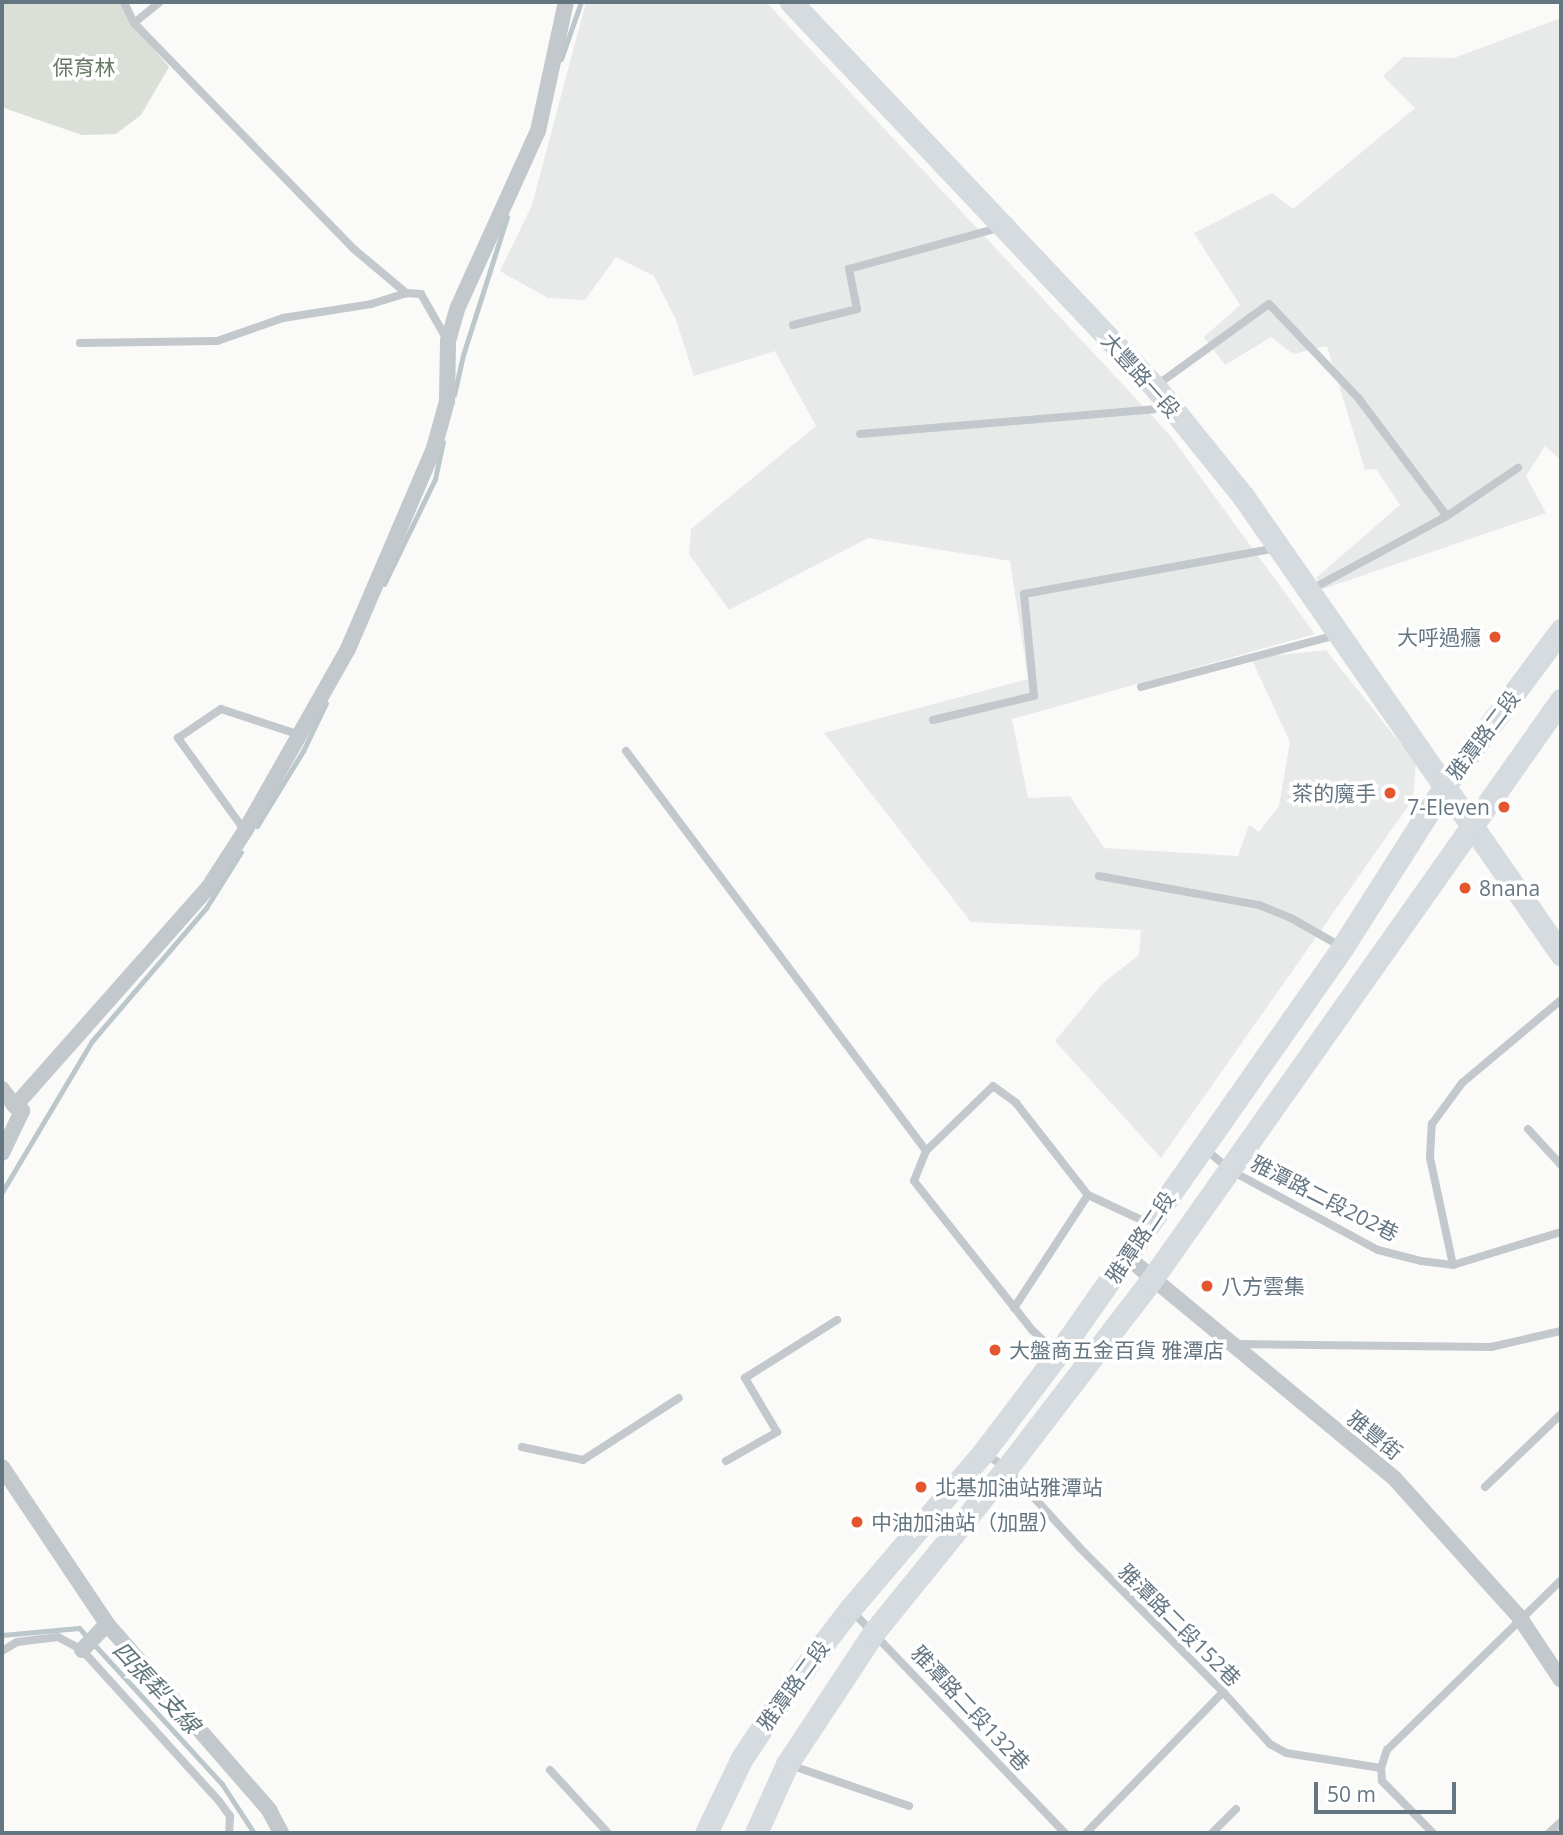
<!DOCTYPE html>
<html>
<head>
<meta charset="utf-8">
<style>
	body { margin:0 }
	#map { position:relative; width:1563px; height:1835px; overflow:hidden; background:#fafaf8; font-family:"Open Sans","Noto Sans TC",sans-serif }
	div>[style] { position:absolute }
	.built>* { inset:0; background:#e8e9e9 }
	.green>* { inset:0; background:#dadfd7 }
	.stream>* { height:5px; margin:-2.5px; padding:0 2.5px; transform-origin:2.5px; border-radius:2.5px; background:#bbc7cb }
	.lane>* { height:8px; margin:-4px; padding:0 4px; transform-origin:4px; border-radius:4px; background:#c3c8cc }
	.street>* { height:16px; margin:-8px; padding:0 8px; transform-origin:8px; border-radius:8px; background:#c3c8cc }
	.secondary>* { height:23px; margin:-11.5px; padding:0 11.5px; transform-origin:11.5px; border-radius:11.5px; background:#d6dbdf }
	.dots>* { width:19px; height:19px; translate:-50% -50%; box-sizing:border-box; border:4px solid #fff; border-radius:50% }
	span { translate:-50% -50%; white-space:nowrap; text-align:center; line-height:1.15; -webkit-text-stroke:7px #fff; paint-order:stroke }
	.park-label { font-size:21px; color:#687a64 }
	.street-label { font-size:21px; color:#657683 }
	.poi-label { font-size:21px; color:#657683 }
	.right { translate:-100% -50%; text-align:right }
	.left { translate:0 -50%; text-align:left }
	.water-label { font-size:23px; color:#60757c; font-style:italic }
	.frame { position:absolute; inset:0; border:4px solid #657683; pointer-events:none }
	.scale { position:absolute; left:1314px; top:1782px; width:142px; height:32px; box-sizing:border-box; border:4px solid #657683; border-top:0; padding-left:9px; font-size:21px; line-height:24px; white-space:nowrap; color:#657683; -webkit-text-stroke:5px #fff; paint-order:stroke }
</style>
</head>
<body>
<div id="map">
	<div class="built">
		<div style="clip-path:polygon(586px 2px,766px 2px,1169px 434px,1315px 634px,1012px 719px,1028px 798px,1070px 796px,1104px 848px,1238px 856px,1249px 825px,1259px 832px,1279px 806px,1290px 742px,1251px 658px,1326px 650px,1416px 763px,1413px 799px,1161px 1158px,1055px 1041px,1103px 983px,1139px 955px,1141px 930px,971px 922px,824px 733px,1028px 679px,1010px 561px,868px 538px,729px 610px,689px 554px,691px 529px,816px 426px,775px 351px,694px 376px,676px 320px,654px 276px,616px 257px,585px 300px,548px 298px,500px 271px,532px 205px)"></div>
		<div style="clip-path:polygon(1561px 18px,1561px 460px,1545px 446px,1526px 476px,1546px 513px,1323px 589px,1316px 578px,1400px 505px,1376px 469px,1365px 470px,1327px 346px,1293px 354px,1271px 337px,1225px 365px,1204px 337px,1240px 305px,1194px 233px,1272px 193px,1293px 209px,1415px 108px,1383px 76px,1403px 57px,1454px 58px)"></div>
	</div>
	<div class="green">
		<div style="clip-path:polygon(2px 2px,126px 2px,129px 20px,169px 67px,141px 115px,116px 134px,82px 135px,7px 109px,2px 106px)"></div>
	</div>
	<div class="stream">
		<div style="left:561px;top:59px;width:60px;rotate:-70.7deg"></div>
		<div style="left:454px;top:395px;width:41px;rotate:-77.3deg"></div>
		<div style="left:463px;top:355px;width:145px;rotate:-72.3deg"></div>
		<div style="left:384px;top:584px;width:117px;rotate:-64.1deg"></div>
		<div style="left:435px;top:479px;width:38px;rotate:-78deg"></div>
		<div style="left:257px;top:826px;width:88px;rotate:-58.5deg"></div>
		<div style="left:303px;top:751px;width:53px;rotate:-64.4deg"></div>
		<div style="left:2px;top:1192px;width:176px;rotate:-59.2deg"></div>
		<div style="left:92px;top:1041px;width:175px;rotate:-49.4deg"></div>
		<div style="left:206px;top:908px;width:66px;rotate:-58deg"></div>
		<div style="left:2px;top:1635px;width:77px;rotate:-5.2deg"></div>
		<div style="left:79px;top:1628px;width:212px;rotate:47.5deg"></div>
		<div style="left:222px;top:1784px;width:59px;rotate:56.9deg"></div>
	</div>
	<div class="lane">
		<div style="left:124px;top:2px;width:23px;rotate:65deg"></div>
		<div style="left:134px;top:23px;width:317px;rotate:45.8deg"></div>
		<div style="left:355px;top:250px;width:67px;rotate:40.1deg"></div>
		<div style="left:134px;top:23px;width:33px;rotate:-39deg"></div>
		<div style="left:793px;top:325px;width:66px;rotate:-14deg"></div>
		<div style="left:857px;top:309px;width:41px;rotate:-101.3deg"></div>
		<div style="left:849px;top:269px;width:158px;rotate:-15.4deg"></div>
		<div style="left:80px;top:343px;width:137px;rotate:-0.8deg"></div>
		<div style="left:217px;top:341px;width:70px;rotate:-19.2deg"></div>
		<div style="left:283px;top:318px;width:89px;rotate:-9deg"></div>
		<div style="left:371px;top:304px;width:37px;rotate:-17deg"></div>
		<div style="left:406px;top:293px;width:15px;rotate:4deg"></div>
		<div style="left:421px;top:294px;width:51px;rotate:60.4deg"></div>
		<div style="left:1157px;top:385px;width:138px;rotate:-35.9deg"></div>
		<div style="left:1269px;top:304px;width:131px;rotate:46.5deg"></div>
		<div style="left:1359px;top:399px;width:146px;rotate:53.1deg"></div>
		<div style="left:1447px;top:516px;width:156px;rotate:151.6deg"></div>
		<div style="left:860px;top:434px;width:310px;rotate:-4.8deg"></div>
		<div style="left:1447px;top:516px;width:86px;rotate:-34.1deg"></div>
		<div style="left:1141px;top:687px;width:203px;rotate:-14.9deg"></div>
		<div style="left:933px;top:720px;width:104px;rotate:-13.4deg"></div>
		<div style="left:1034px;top:696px;width:102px;rotate:-95.6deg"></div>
		<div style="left:1024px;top:594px;width:256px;rotate:-10.3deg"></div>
		<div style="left:626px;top:751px;width:500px;rotate:53.1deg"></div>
		<div style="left:926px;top:1151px;width:32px;rotate:112deg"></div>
		<div style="left:914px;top:1181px;width:190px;rotate:51.6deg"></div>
		<div style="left:1032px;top:1330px;width:34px;rotate:43deg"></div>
		<div style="left:245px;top:831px;width:115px;rotate:-125.8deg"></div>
		<div style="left:178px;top:738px;width:52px;rotate:-34deg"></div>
		<div style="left:221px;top:709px;width:83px;rotate:18.2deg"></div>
		<div style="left:1099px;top:876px;width:163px;rotate:10.3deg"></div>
		<div style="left:1259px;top:905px;width:35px;rotate:22deg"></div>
		<div style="left:1291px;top:918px;width:56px;rotate:29.7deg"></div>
		<div style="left:1528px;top:1129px;width:49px;rotate:47.5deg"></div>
		<div style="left:1204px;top:1148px;width:34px;rotate:40deg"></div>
		<div style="left:1230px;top:1170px;width:168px;rotate:28.4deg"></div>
		<div style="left:1378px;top:1250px;width:44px;rotate:14.3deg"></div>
		<div style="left:1421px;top:1261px;width:32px;rotate:7deg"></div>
		<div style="left:1453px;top:1265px;width:113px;rotate:-17deg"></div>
		<div style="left:926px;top:1151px;width:93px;rotate:-44.1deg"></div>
		<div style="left:993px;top:1086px;width:29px;rotate:36deg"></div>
		<div style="left:1016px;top:1103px;width:117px;rotate:52deg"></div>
		<div style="left:1088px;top:1195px;width:66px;rotate:25deg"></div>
		<div style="left:1453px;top:1265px;width:109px;rotate:-102.1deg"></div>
		<div style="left:1430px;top:1158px;width:34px;rotate:-87deg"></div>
		<div style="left:1432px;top:1124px;width:51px;rotate:-53.8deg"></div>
		<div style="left:1462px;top:1083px;width:129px;rotate:-40deg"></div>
		<div style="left:1014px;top:1308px;width:135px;rotate:-56.8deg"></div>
		<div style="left:1238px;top:1344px;width:253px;rotate:0.7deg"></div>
		<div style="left:1491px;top:1347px;width:72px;rotate:-12.9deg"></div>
		<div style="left:522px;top:1447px;width:62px;rotate:12deg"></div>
		<div style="left:583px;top:1460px;width:114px;rotate:-32.9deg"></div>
		<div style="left:985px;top:1454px;width:26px;rotate:32deg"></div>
		<div style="left:1007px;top:1468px;width:108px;rotate:47.6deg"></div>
		<div style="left:1080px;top:1548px;width:203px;rotate:45.2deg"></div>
		<div style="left:1223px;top:1692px;width:70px;rotate:47.9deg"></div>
		<div style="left:1270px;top:1744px;width:18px;rotate:29deg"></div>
		<div style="left:1286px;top:1753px;width:96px;rotate:9deg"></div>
		<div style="left:726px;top:1461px;width:59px;rotate:-29.6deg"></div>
		<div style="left:777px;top:1432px;width:63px;rotate:-120.7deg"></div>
		<div style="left:745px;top:1378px;width:109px;rotate:-32.2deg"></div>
		<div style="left:1485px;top:1487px;width:105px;rotate:-43.8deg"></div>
		<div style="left:852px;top:1611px;width:308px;rotate:46.2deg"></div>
		<div style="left:2px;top:1651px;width:17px;rotate:-31deg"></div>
		<div style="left:17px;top:1642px;width:41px;rotate:-7deg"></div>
		<div style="left:58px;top:1637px;width:27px;rotate:28deg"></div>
		<div style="left:82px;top:1650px;width:204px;rotate:47.8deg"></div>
		<div style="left:219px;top:1801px;width:19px;rotate:54deg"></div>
		<div style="left:230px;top:1816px;width:17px;rotate:93deg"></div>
		<div style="left:790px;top:1765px;width:126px;rotate:19deg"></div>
		<div style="left:550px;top:1770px;width:86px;rotate:47.4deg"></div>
		<div style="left:1086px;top:1833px;width:197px;rotate:-45.8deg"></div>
		<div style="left:1212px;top:1833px;width:34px;rotate:-45deg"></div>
		<div style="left:1433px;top:1833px;width:73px;rotate:-134.4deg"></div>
		<div style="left:1382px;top:1781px;width:13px;rotate:-94deg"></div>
		<div style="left:1381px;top:1768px;width:19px;rotate:-72deg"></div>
		<div style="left:1387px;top:1750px;width:243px;rotate:-44.3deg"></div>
		<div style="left:1549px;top:1833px;width:16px;rotate:-43deg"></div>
	</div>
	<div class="street">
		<div style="left:2px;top:1089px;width:21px;rotate:53deg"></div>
		<div style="left:2px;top:1153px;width:47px;rotate:-64.5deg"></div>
		<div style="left:22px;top:1111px;width:9px;rotate:-144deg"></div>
		<div style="left:15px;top:1106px;width:291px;rotate:-48.5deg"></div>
		<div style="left:208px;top:888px;width:68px;rotate:-57deg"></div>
		<div style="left:245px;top:831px;width:209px;rotate:-60.5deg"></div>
		<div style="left:348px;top:649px;width:219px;rotate:-66.8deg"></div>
		<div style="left:434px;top:448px;width:49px;rotate:-74.5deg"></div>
		<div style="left:447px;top:401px;width:60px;rotate:-89deg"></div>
		<div style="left:448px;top:341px;width:35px;rotate:-74deg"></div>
		<div style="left:458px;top:307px;width:193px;rotate:-65.6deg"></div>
		<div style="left:538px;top:131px;width:132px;rotate:-77.8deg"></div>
		<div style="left:1127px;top:1257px;width:348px;rotate:39.6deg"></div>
		<div style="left:1395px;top:1479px;width:187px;rotate:48deg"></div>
		<div style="left:1520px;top:1618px;width:74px;rotate:56.5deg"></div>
		<div style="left:2px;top:1467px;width:189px;rotate:56.2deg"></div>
		<div style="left:107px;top:1624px;width:247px;rotate:48.9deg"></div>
		<div style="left:269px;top:1810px;width:26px;rotate:62deg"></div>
		<div style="left:82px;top:1650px;width:36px;rotate:-46deg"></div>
	</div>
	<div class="secondary">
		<div style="left:791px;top:2px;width:530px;rotate:46.61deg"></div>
		<div style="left:1155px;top:387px;width:140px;rotate:51.1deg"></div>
		<div style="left:1243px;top:496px;width:558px;rotate:55.23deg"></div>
		<div style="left:706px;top:1833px;width:83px;rotate:-64.4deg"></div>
		<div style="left:742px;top:1758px;width:76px;rotate:-56.3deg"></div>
		<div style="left:784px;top:1695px;width:108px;rotate:-52.5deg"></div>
		<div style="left:850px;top:1609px;width:205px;rotate:-49.6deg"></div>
		<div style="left:983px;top:1453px;width:124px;rotate:-52.9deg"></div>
		<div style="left:1058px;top:1354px;width:495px;rotate:-55deg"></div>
		<div style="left:1342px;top:948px;width:191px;rotate:-57.6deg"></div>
		<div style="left:1444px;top:787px;width:196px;rotate:-53.3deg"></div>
		<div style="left:756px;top:1833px;width:76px;rotate:-65.8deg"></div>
		<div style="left:787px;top:1764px;width:158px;rotate:-56.6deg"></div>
		<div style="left:874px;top:1632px;width:211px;rotate:-51deg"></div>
		<div style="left:1007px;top:1468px;width:238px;rotate:-52.5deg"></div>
		<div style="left:1152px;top:1279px;width:709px;rotate:-54.76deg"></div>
	</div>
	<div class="dots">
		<div style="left:1495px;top:637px;background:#e4572e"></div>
		<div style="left:1390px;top:793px;background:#e4572e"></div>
		<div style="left:1504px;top:807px;background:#e4572e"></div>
		<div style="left:1465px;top:888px;background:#e4572e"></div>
		<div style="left:1207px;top:1286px;background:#e4572e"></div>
		<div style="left:995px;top:1350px;background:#e4572e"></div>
		<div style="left:921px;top:1487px;background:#e4572e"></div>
		<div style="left:857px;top:1522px;background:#e4572e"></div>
	</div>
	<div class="park-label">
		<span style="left:84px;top:67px">保育林</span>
	</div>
	<div class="street-label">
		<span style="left:1141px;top:375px;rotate:48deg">大豐路一段</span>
		<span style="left:1483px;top:735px;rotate:-53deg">雅潭路二段</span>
		<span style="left:1325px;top:1198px;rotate:27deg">雅潭路二段202巷</span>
		<span style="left:1140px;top:1237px;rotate:-56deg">雅潭路二段</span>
		<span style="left:1375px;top:1435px;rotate:39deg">雅豐街</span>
		<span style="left:1180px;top:1625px;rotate:45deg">雅潭路二段152巷</span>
		<span style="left:793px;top:1685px;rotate:-54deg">雅潭路二段</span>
		<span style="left:971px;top:1708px;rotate:47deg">雅潭路二段132巷</span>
	</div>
	<div class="poi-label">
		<span class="right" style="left:1481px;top:637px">大呼過癮</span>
		<span class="right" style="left:1376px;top:793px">茶的魔手</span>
		<span class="right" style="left:1490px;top:807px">7-Eleven</span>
		<span class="left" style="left:1479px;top:888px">8nana</span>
		<span class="left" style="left:1221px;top:1286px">八方雲集</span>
		<span class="left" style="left:1009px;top:1350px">大盤商五金百貨 雅潭店</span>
		<span class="left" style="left:935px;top:1487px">北基加油站雅潭站</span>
		<span class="left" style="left:871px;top:1522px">中油加油站（加盟）</span>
	</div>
	<div class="water-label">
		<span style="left:157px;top:1687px;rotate:47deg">四張犁支線</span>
	</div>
	<div class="frame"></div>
	<div class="scale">50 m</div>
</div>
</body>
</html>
